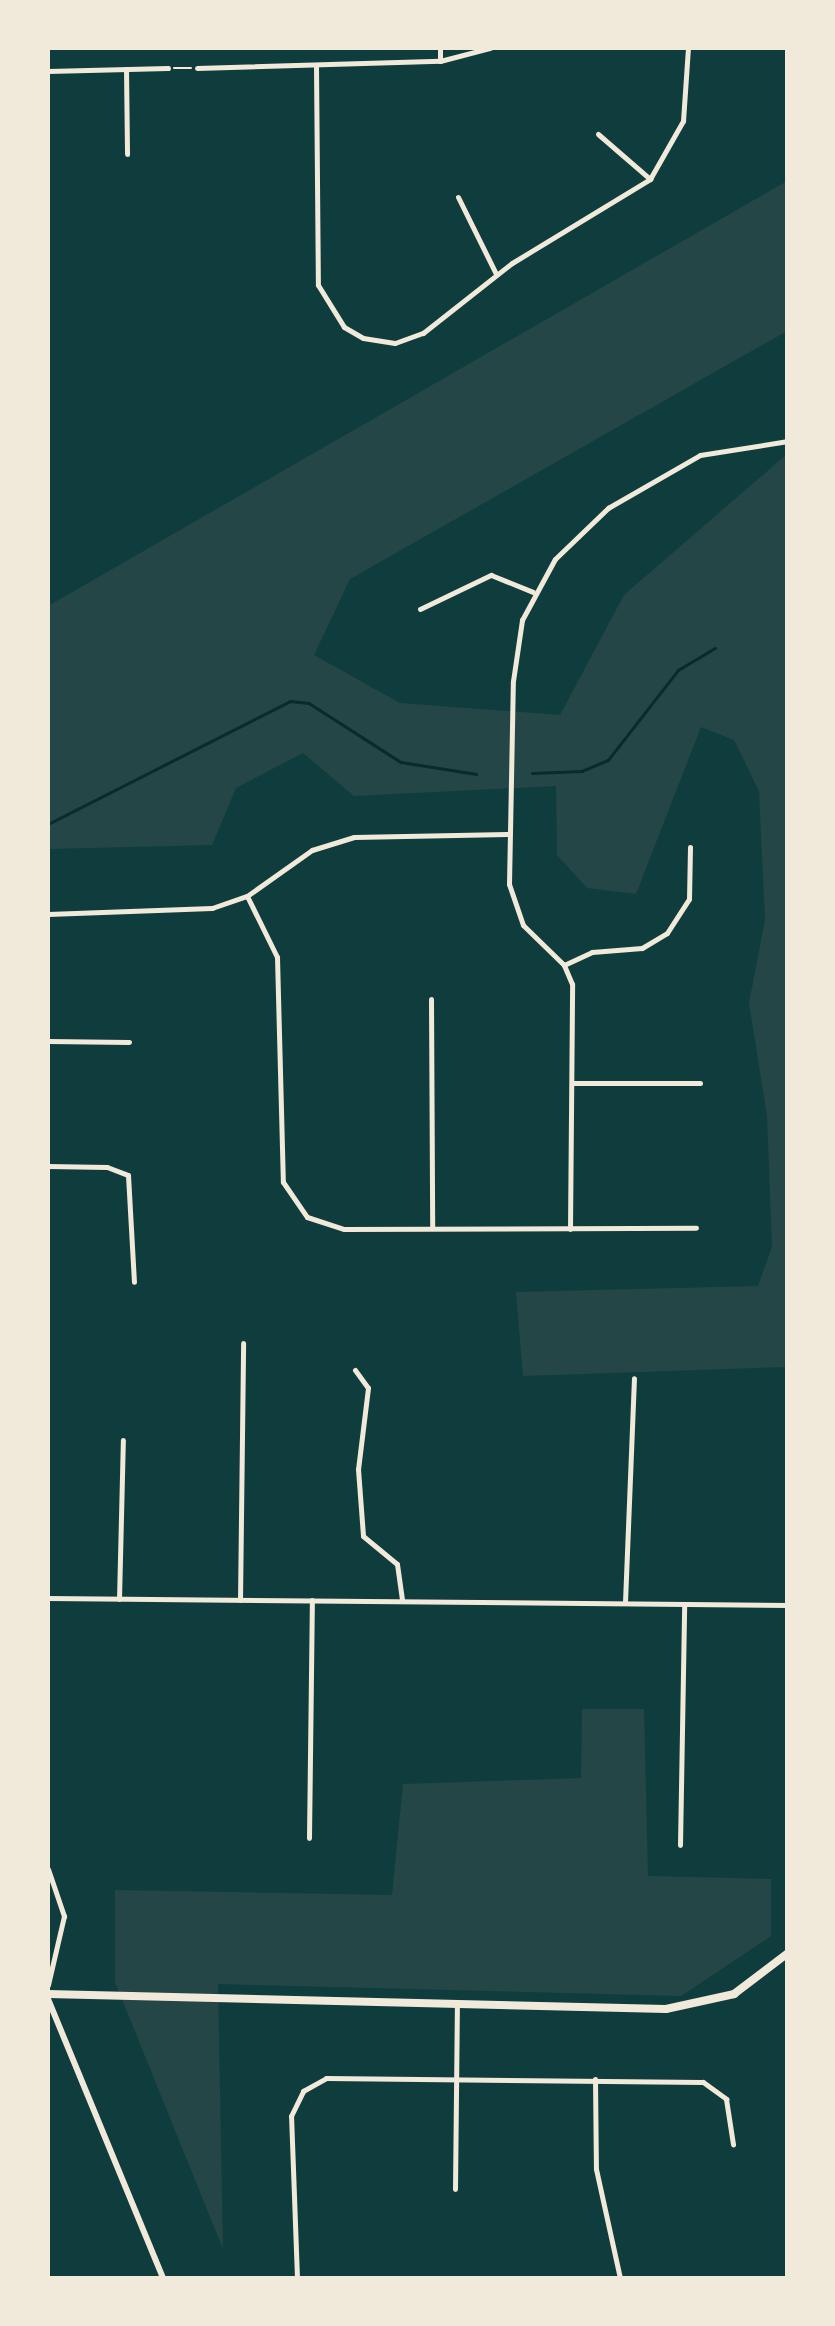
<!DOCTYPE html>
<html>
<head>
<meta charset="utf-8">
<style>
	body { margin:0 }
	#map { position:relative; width:835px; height:2326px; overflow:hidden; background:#0f3d3e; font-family:"DejaVu Sans",sans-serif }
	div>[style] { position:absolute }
	.green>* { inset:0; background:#244646 }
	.stream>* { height:2.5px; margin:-1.25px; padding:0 1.25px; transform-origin:1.25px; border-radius:1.25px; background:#0a2a2b }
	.path>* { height:2.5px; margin:-1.25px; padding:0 1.25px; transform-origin:1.25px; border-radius:1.25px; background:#f1e9da }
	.minor>* { height:5px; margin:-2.5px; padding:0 2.5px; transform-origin:2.5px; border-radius:2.5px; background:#f1e9da }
	.tertiary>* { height:6px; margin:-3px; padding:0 3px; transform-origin:3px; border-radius:3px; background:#f1e9da }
	.secondary>* { height:8px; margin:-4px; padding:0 4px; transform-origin:4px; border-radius:4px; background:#f1e9da }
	span { translate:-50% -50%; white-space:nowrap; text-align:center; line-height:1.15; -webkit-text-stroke:8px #f1e9da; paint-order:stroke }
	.frame { position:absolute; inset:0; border:50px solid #f1e9da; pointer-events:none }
</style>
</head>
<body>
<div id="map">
	<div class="green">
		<div style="clip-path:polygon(787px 181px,787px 331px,350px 579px,314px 655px,400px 703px,560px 715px,624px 595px,787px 454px,787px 1367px,523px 1376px,516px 1292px,758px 1286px,772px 1247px,767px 1116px,749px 1003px,765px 920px,759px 791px,734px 740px,701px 727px,636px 894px,587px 888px,557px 855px,556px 786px,354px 796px,303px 753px,236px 788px,212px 845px,48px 849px,48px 606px)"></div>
		<div style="clip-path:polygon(582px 1709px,644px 1709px,648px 1876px,771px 1879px,771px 1936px,681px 1996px,218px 1984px,223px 2249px,115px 1982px,115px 1890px,392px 1895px,403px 1784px,581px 1778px)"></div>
	</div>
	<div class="stream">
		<div style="left:532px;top:773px;width:50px;rotate:-2.3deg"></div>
		<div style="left:582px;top:771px;width:28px;rotate:-23deg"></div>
		<div style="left:608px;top:760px;width:114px;rotate:-52.1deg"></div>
		<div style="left:678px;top:670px;width:43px;rotate:-30.7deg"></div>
		<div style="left:48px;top:824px;width:271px;rotate:-26.9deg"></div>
		<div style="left:290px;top:701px;width:19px;rotate:6deg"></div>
		<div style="left:309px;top:703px;width:109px;rotate:32.7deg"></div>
		<div style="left:401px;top:762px;width:76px;rotate:9.1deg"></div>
	</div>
	<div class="path">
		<div style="left:174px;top:68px;width:17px"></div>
	</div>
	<div class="minor">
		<div style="left:440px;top:48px;width:13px;rotate:90deg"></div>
		<div style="left:316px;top:66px;width:219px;rotate:89.5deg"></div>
		<div style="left:318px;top:285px;width:49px;rotate:58.2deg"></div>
		<div style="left:344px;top:327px;width:22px;rotate:30deg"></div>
		<div style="left:363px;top:338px;width:32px;rotate:9deg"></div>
		<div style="left:395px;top:343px;width:30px;rotate:-20deg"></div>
		<div style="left:423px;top:333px;width:113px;rotate:-38.2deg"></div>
		<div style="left:512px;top:263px;width:162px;rotate:-31.3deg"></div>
		<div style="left:650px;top:179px;width:67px;rotate:-60.4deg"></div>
		<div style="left:683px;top:121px;width:73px;rotate:-86.1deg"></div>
		<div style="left:197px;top:68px;width:243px;rotate:-1.7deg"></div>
		<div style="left:440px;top:61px;width:52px;rotate:-14.6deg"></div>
		<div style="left:126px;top:69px;width:85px;rotate:89.3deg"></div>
		<div style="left:48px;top:71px;width:120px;rotate:-1.4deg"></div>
		<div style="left:598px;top:134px;width:69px;rotate:40.9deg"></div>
		<div style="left:458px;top:197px;width:86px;rotate:63.7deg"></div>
		<div style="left:420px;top:609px;width:79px;rotate:-25.6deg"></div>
		<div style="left:491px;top:575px;width:45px;rotate:22deg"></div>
		<div style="left:247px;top:896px;width:68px;rotate:63.8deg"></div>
		<div style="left:277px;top:957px;width:225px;rotate:88.5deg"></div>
		<div style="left:283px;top:1182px;width:42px;rotate:55.6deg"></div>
		<div style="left:307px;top:1217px;width:39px;rotate:18deg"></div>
		<div style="left:344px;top:1229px;width:352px;rotate:-0.2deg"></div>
		<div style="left:48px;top:914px;width:164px;rotate:-2.1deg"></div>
		<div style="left:212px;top:908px;width:37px;rotate:-19deg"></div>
		<div style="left:247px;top:896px;width:80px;rotate:-35.3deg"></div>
		<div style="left:312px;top:850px;width:44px;rotate:-17.2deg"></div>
		<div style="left:354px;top:837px;width:153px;rotate:-1.1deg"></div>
		<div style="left:564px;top:965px;width:31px;rotate:-25deg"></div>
		<div style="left:592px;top:952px;width:50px;rotate:-4.6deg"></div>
		<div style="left:642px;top:948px;width:29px;rotate:-31deg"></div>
		<div style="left:667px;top:933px;width:40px;rotate:-57.1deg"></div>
		<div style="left:689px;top:899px;width:52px;rotate:-88.9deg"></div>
		<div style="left:431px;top:999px;width:229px;rotate:89.7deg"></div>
		<div style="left:48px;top:1041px;width:81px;rotate:0.7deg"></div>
		<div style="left:573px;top:1083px;width:127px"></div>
		<div style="left:48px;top:1166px;width:59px;rotate:1deg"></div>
		<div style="left:107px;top:1167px;width:22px;rotate:21deg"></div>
		<div style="left:128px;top:1175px;width:107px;rotate:86.8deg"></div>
		<div style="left:570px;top:1229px;width:245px;rotate:-89.5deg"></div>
		<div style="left:572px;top:984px;width:21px;rotate:-113deg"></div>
		<div style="left:564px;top:965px;width:57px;rotate:-135.7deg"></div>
		<div style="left:523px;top:925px;width:43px;rotate:-108.9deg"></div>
		<div style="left:509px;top:884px;width:203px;rotate:-88.9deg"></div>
		<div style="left:513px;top:681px;width:62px;rotate:-81.6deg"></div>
		<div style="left:522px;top:620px;width:69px;rotate:-61.6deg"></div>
		<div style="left:555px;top:559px;width:74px;rotate:-43.9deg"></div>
		<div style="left:608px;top:508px;width:106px;rotate:-29.9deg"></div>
		<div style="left:700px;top:455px;width:89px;rotate:-9deg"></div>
		<div style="left:355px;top:1370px;width:22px;rotate:54deg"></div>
		<div style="left:368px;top:1388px;width:82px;rotate:97deg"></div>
		<div style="left:358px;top:1469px;width:67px;rotate:85.7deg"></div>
		<div style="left:363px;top:1536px;width:44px;rotate:39.5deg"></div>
		<div style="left:397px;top:1564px;width:37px;rotate:82deg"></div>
		<div style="left:48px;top:1598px;width:740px;rotate:0.54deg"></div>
		<div style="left:119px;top:1599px;width:159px;rotate:-88.6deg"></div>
		<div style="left:240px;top:1600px;width:257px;rotate:-89.3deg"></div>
		<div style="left:625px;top:1602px;width:224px;rotate:-87.7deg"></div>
		<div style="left:309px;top:1838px;width:238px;rotate:-89.3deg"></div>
		<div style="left:680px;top:1845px;width:241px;rotate:-89deg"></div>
		<div style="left:48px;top:1869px;width:50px;rotate:71.2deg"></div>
		<div style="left:64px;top:1916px;width:71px;rotate:103.1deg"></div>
		<div style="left:595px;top:2079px;width:90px;rotate:89.4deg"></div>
		<div style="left:596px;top:2169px;width:112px;rotate:77.6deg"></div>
		<div style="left:455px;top:2189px;width:185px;rotate:-89.4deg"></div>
		<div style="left:297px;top:2278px;width:162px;rotate:-92.1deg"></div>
		<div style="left:291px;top:2116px;width:28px;rotate:-64deg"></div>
		<div style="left:303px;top:2091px;width:26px;rotate:-29deg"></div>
		<div style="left:326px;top:2078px;width:377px;rotate:0.6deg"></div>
		<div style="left:703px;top:2082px;width:29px;rotate:36deg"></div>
		<div style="left:726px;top:2099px;width:46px;rotate:81.2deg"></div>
	</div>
	<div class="tertiary">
		<div style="left:48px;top:1999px;width:302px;rotate:67.6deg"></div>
	</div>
	<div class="secondary">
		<div style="left:48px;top:1994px;width:618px;rotate:1.39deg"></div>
		<div style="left:666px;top:2009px;width:70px;rotate:-12.4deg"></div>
		<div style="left:734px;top:1994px;width:68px;rotate:-37.2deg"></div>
	</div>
	<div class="frame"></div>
</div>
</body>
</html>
